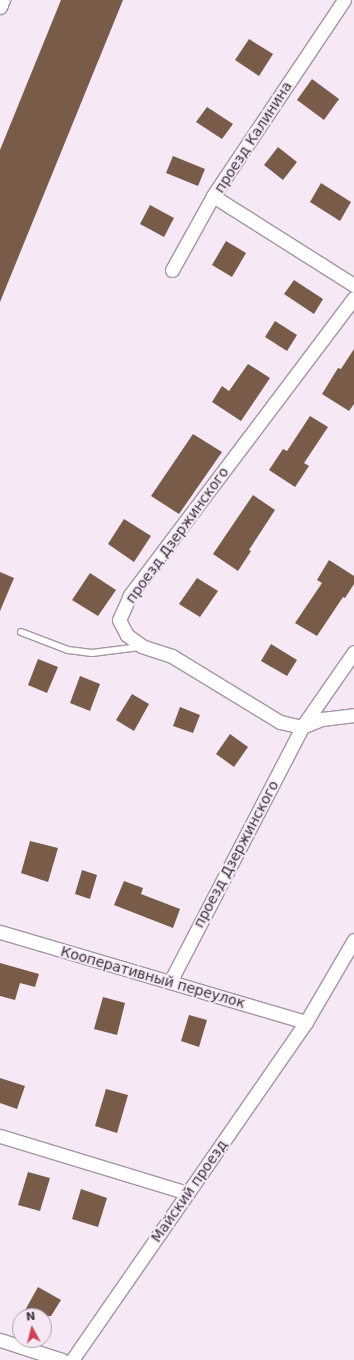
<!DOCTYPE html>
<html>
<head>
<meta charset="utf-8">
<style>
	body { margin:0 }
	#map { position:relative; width:354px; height:1360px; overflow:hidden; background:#f7e8f6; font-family:"DejaVu Sans",sans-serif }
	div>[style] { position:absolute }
	.building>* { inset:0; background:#795b4a }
	.roads { filter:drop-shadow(1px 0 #a496a3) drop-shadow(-1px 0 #a496a3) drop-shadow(0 1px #a496a3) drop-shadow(0 -1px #a496a3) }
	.lane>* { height:6px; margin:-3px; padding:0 3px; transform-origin:3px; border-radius:3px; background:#fff }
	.street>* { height:13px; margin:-6.5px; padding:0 6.5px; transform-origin:6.5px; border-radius:6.5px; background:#fff }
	span { translate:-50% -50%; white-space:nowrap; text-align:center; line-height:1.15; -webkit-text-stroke:4px #f7e8f6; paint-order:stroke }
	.street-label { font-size:14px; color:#393339 }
	.north { position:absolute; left:12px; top:1308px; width:40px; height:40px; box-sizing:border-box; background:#f7e8f6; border:1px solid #aba0aa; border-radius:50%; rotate:353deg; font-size:11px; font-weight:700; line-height:16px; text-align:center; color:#393339 }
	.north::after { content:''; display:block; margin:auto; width:14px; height:18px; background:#d24253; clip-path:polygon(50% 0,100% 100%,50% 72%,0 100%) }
</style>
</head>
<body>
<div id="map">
	<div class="building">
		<div style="clip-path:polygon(61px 0,123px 0,0 302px,0 150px)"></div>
		<div style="clip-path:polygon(249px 39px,273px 54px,259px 76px,235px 60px)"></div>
		<div style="clip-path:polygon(312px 79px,339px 99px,324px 120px,297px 100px)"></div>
		<div style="clip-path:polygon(207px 107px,233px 124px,222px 139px,196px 122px)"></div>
		<div style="clip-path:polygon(278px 147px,297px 162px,283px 180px,264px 165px)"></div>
		<div style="clip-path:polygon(173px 156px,205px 169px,198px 186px,166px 173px)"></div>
		<div style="clip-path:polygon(321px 183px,351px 202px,340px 221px,310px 202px)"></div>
		<div style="clip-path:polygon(150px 205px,174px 218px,164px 237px,140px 224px)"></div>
		<div style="clip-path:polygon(226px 241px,246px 253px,232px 277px,212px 265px)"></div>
		<div style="clip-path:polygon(294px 280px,323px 299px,314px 314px,284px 294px)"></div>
		<div style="clip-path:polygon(275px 321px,297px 335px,287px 351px,265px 337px)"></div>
		<div style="clip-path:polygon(354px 349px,354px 404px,349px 411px,322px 394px,338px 368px,341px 369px)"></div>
		<div style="clip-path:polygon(248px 364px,270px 378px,241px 421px,212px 402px,222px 386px,229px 391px)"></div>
		<div style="clip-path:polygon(310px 416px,328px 427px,304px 463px,309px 466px,295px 487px,269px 470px,283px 449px,287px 451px)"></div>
		<div style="clip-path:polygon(193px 434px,222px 452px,179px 514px,151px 496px)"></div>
		<div style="clip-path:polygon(253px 495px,275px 510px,249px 550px,251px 551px,238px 571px,213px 554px)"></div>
		<div style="clip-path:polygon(124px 519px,151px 536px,134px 562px,108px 544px)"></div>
		<div style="clip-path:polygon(329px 560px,354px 576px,354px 584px,345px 598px,343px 597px,317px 636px,295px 623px,322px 583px,317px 580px)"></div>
		<div style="clip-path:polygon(0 572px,14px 578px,0 611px)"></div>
		<div style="clip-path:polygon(90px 573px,116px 590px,98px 616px,72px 600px)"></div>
		<div style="clip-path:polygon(197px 578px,218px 591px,200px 617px,179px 604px)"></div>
		<div style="clip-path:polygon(271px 644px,297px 660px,287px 676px,261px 661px)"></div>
		<div style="clip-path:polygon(38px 659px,58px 667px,47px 693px,28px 685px)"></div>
		<div style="clip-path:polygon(80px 676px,100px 684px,90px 711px,70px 703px)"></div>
		<div style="clip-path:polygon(132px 694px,149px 704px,134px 731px,116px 720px)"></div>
		<div style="clip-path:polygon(180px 707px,200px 715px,193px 733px,173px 726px)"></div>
		<div style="clip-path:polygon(230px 734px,248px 747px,234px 767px,216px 754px)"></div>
		<div style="clip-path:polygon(30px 841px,58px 848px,48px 882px,21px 873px)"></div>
		<div style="clip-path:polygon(82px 870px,97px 875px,90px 899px,75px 894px)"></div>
		<div style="clip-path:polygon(124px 881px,143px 888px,141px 894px,180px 909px,173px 928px,114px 905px)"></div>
		<div style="clip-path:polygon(0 963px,39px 974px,35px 987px,20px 983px,15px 1000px,0 996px)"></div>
		<div style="clip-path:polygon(103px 997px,125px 1003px,117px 1035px,94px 1029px)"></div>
		<div style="clip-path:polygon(189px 1015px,207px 1020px,199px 1047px,181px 1041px)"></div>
		<div style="clip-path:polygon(0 1078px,25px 1086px,17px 1109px,0 1103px)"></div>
		<div style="clip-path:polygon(106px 1089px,128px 1095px,117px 1133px,95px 1126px)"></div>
		<div style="clip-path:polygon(28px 1172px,50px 1178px,40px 1211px,18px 1205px)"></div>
		<div style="clip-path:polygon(81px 1189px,107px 1198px,98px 1227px,72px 1219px)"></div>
		<div style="clip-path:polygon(38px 1287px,61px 1300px,51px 1316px,32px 1316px,24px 1312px)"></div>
	</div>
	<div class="roads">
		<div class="lane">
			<div style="left:21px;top:632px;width:50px;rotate:21deg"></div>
			<div style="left:68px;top:650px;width:24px;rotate:7deg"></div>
			<div style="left:92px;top:653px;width:48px;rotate:-7.1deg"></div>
		</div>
		<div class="street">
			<div style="left:344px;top:0;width:236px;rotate:123.8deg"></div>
			<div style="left:213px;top:196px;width:167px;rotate:32.3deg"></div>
			<div style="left:0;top:7px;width:8px;rotate:-67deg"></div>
			<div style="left:172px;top:270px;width:85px;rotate:-61deg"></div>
			<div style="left:302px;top:727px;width:91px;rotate:-55.3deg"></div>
			<div style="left:302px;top:727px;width:22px;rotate:-22deg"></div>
			<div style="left:322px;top:719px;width:32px;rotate:-7deg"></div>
			<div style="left:0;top:932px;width:319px;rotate:16.4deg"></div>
			<div style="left:170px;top:982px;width:287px;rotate:-62.6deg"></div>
			<div style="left:302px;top:727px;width:23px;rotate:-167deg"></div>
			<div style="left:280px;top:722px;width:127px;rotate:-148.6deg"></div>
			<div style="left:172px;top:656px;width:32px;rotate:-162deg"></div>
			<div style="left:142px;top:646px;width:19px;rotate:-144deg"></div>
			<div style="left:127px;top:635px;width:17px;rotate:-118deg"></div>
			<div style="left:119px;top:620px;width:27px;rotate:-66deg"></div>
			<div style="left:130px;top:595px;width:372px;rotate:-53deg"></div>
			<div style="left:0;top:1136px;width:196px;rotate:16.9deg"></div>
			<div style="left:0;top:1340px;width:65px;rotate:17.9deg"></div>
			<div style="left:72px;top:1360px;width:411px;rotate:-55.3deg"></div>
			<div style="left:306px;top:1022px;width:95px;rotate:-59.7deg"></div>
		</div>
	</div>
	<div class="street-label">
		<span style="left:253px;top:137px;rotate:-57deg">проезд Калинина</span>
		<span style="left:177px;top:535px;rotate:-54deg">проезд Дзержинского</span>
		<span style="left:236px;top:854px;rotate:-62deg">проезд Дзержинского</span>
		<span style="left:153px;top:977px;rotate:16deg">Кооперативный переулок</span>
		<span style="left:189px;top:1191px;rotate:-55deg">Майский проезд</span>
	</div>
	<div class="north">N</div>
</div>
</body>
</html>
